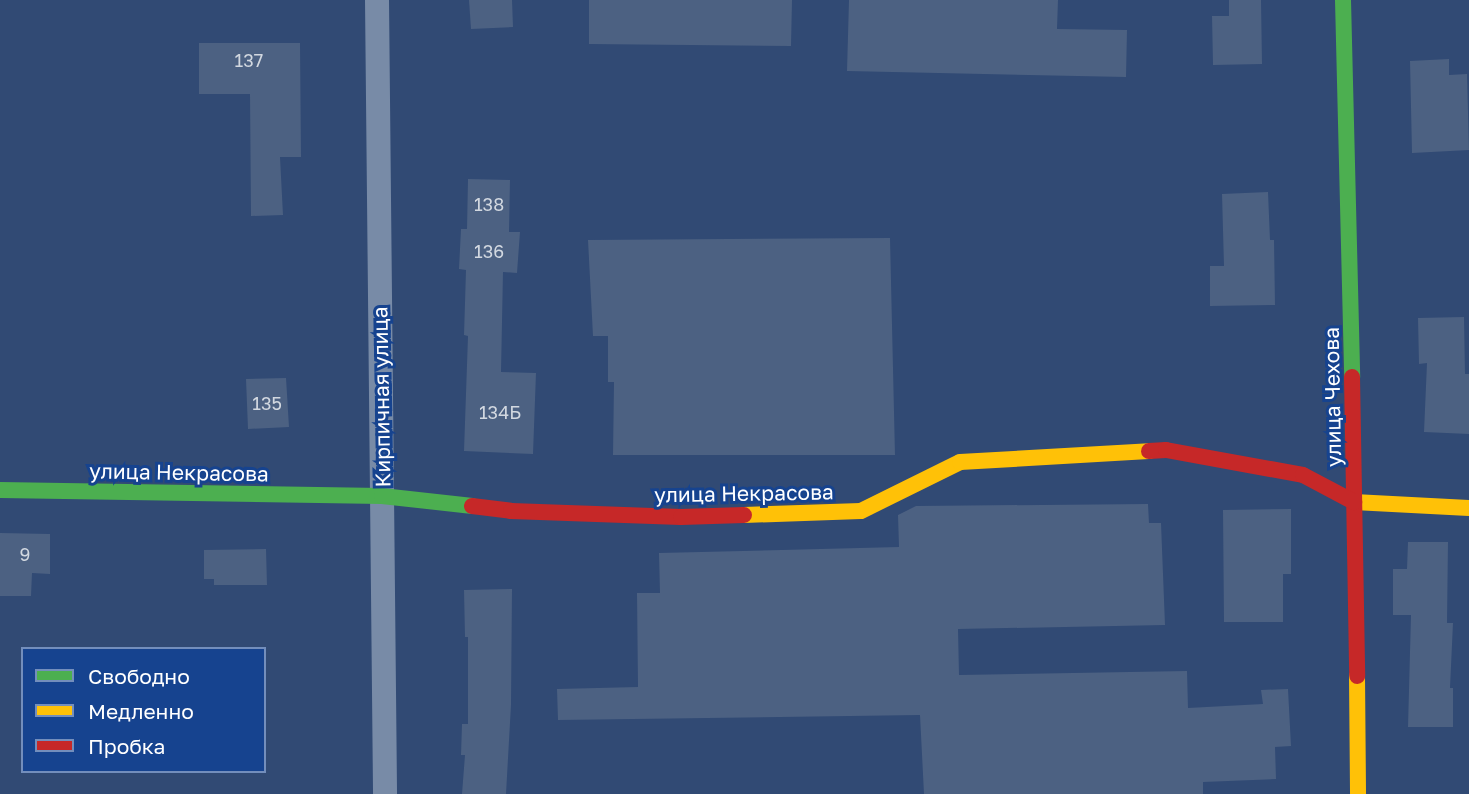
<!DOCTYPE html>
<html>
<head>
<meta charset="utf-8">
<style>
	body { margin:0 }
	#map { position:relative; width:1469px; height:794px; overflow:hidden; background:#314a74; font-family:"Golos Text",sans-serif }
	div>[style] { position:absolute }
	.building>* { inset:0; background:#4c6182 }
	.street>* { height:24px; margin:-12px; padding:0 12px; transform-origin:12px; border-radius:12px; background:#788ba7 }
	.fast>* { height:16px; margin:-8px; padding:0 8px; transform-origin:8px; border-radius:8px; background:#4caf50 }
	.slow>* { height:16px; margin:-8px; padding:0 8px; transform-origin:8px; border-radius:8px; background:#ffc107 }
	.jam>* { height:16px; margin:-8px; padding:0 8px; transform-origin:8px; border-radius:8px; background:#c62828 }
	span { translate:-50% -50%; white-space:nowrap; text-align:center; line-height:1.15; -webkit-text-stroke:6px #16438f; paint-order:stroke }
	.number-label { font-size:18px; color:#d2d8e0 }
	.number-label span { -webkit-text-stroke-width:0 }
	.street-label { font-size:21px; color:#fff }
	.legend { position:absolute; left:21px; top:647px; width:245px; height:126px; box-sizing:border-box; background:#16438f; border:2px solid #738ebc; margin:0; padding:9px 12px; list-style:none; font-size:21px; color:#fff }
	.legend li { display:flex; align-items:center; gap:14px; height:35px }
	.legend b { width:35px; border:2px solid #738ebc }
</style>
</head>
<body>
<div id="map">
	<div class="building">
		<div style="clip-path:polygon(469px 0,512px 0,513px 27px,471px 29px)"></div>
		<div style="clip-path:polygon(589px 0,792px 0,791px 46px,589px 44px)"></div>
		<div style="clip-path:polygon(849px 0,1058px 0,1057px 29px,1127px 30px,1126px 77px,847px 71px)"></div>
		<div style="clip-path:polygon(1229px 0,1261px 0,1262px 64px,1213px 65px,1212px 16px,1229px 16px)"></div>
		<div style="clip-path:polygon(199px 43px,300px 43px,301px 157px,280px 157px,283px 215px,251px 216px,250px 94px,199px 94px)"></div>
		<div style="clip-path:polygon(1449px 59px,1449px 75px,1467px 74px,1469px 150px,1412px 153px,1410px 61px)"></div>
		<div style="clip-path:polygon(468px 179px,510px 180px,509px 232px,520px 232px,517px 273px,503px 272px,501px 372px,536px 373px,533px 454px,464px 451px,468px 336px,464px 335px,466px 270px,459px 269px,461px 229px,467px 229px)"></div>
		<div style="clip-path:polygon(1268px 192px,1270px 240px,1274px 240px,1275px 305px,1210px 306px,1210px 266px,1224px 266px,1222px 194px)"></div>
		<div style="clip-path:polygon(890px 238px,895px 455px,613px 455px,614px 382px,608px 382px,608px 336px,593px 336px,588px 240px)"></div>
		<div style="clip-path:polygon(1464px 317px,1465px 374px,1469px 374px,1469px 434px,1424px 432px,1427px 363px,1419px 364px,1418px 318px)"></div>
		<div style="clip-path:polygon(286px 378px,289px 427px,248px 429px,246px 379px)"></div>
		<div style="clip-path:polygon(1148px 504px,1149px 523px,1161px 523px,1165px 625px,958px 629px,959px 675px,1187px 671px,1188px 708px,1263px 704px,1261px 690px,1288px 689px,1291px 746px,1275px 747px,1276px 779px,1203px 782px,1203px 794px,924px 794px,920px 715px,558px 720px,557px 689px,638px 687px,637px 593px,660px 593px,659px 553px,899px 547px,898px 515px,916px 506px)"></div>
		<div style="clip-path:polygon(1291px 509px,1291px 574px,1283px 574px,1283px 622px,1224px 622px,1223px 510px)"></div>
		<div style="clip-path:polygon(0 533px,50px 534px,50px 574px,32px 573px,31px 596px,0 596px)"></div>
		<div style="clip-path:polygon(1408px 542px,1448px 542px,1447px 623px,1453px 623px,1450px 688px,1453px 688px,1453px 727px,1408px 727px,1411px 615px,1393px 615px,1393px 569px,1407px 569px)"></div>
		<div style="clip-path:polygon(266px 549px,267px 585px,214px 585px,214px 579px,204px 579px,204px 550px)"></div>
		<div style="clip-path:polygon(512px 589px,511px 705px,506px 794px,462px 794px,465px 755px,461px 755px,462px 724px,468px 724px,468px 637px,465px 637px,464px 590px)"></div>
	</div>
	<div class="street">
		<div style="left:377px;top:0;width:794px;rotate:89.42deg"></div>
	</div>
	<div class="fast">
		<div style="left:1343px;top:0;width:377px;rotate:88.6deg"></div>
		<div style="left:0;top:490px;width:382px;rotate:0.9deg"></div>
		<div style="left:382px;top:496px;width:91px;rotate:6.3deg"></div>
	</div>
	<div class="slow">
		<div style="left:1354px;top:502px;width:115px;rotate:3deg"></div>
		<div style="left:744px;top:515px;width:117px;rotate:-2deg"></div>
		<div style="left:861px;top:511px;width:110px;rotate:-26.3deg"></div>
		<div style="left:960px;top:462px;width:189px;rotate:-3.3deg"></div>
		<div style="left:1357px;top:676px;width:118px;rotate:89.5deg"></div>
	</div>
	<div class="jam">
		<div style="left:1352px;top:377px;width:299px;rotate:89deg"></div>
		<div style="left:1149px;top:451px;width:17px;rotate:-3deg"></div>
		<div style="left:1166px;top:450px;width:139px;rotate:10.3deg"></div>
		<div style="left:1303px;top:475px;width:58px;rotate:27.9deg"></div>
		<div style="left:472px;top:506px;width:39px;rotate:7deg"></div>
		<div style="left:511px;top:511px;width:170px;rotate:2deg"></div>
		<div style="left:681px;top:517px;width:63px;rotate:-1.8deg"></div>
	</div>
	<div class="number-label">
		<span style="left:249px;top:60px">137</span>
		<span style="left:489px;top:204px">138</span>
		<span style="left:489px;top:251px">136</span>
		<span style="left:267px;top:403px">135</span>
		<span style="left:500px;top:412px">134Б</span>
		<span style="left:25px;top:554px">9</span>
	</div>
	<div class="street-label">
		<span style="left:381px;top:397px;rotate:-91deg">Кирпичная улица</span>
		<span style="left:1332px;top:397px;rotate:-91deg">улица Чехова</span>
		<span style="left:179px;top:472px;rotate:1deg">улица Некрасова</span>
		<span style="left:744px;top:493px;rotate:-1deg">улица Некрасова</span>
	</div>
	<ul class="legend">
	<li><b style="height:9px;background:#4caf50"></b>Свободно</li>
	<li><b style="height:9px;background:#ffc107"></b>Медленно</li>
	<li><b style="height:9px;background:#c62828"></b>Пробка</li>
	</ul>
</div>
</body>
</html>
